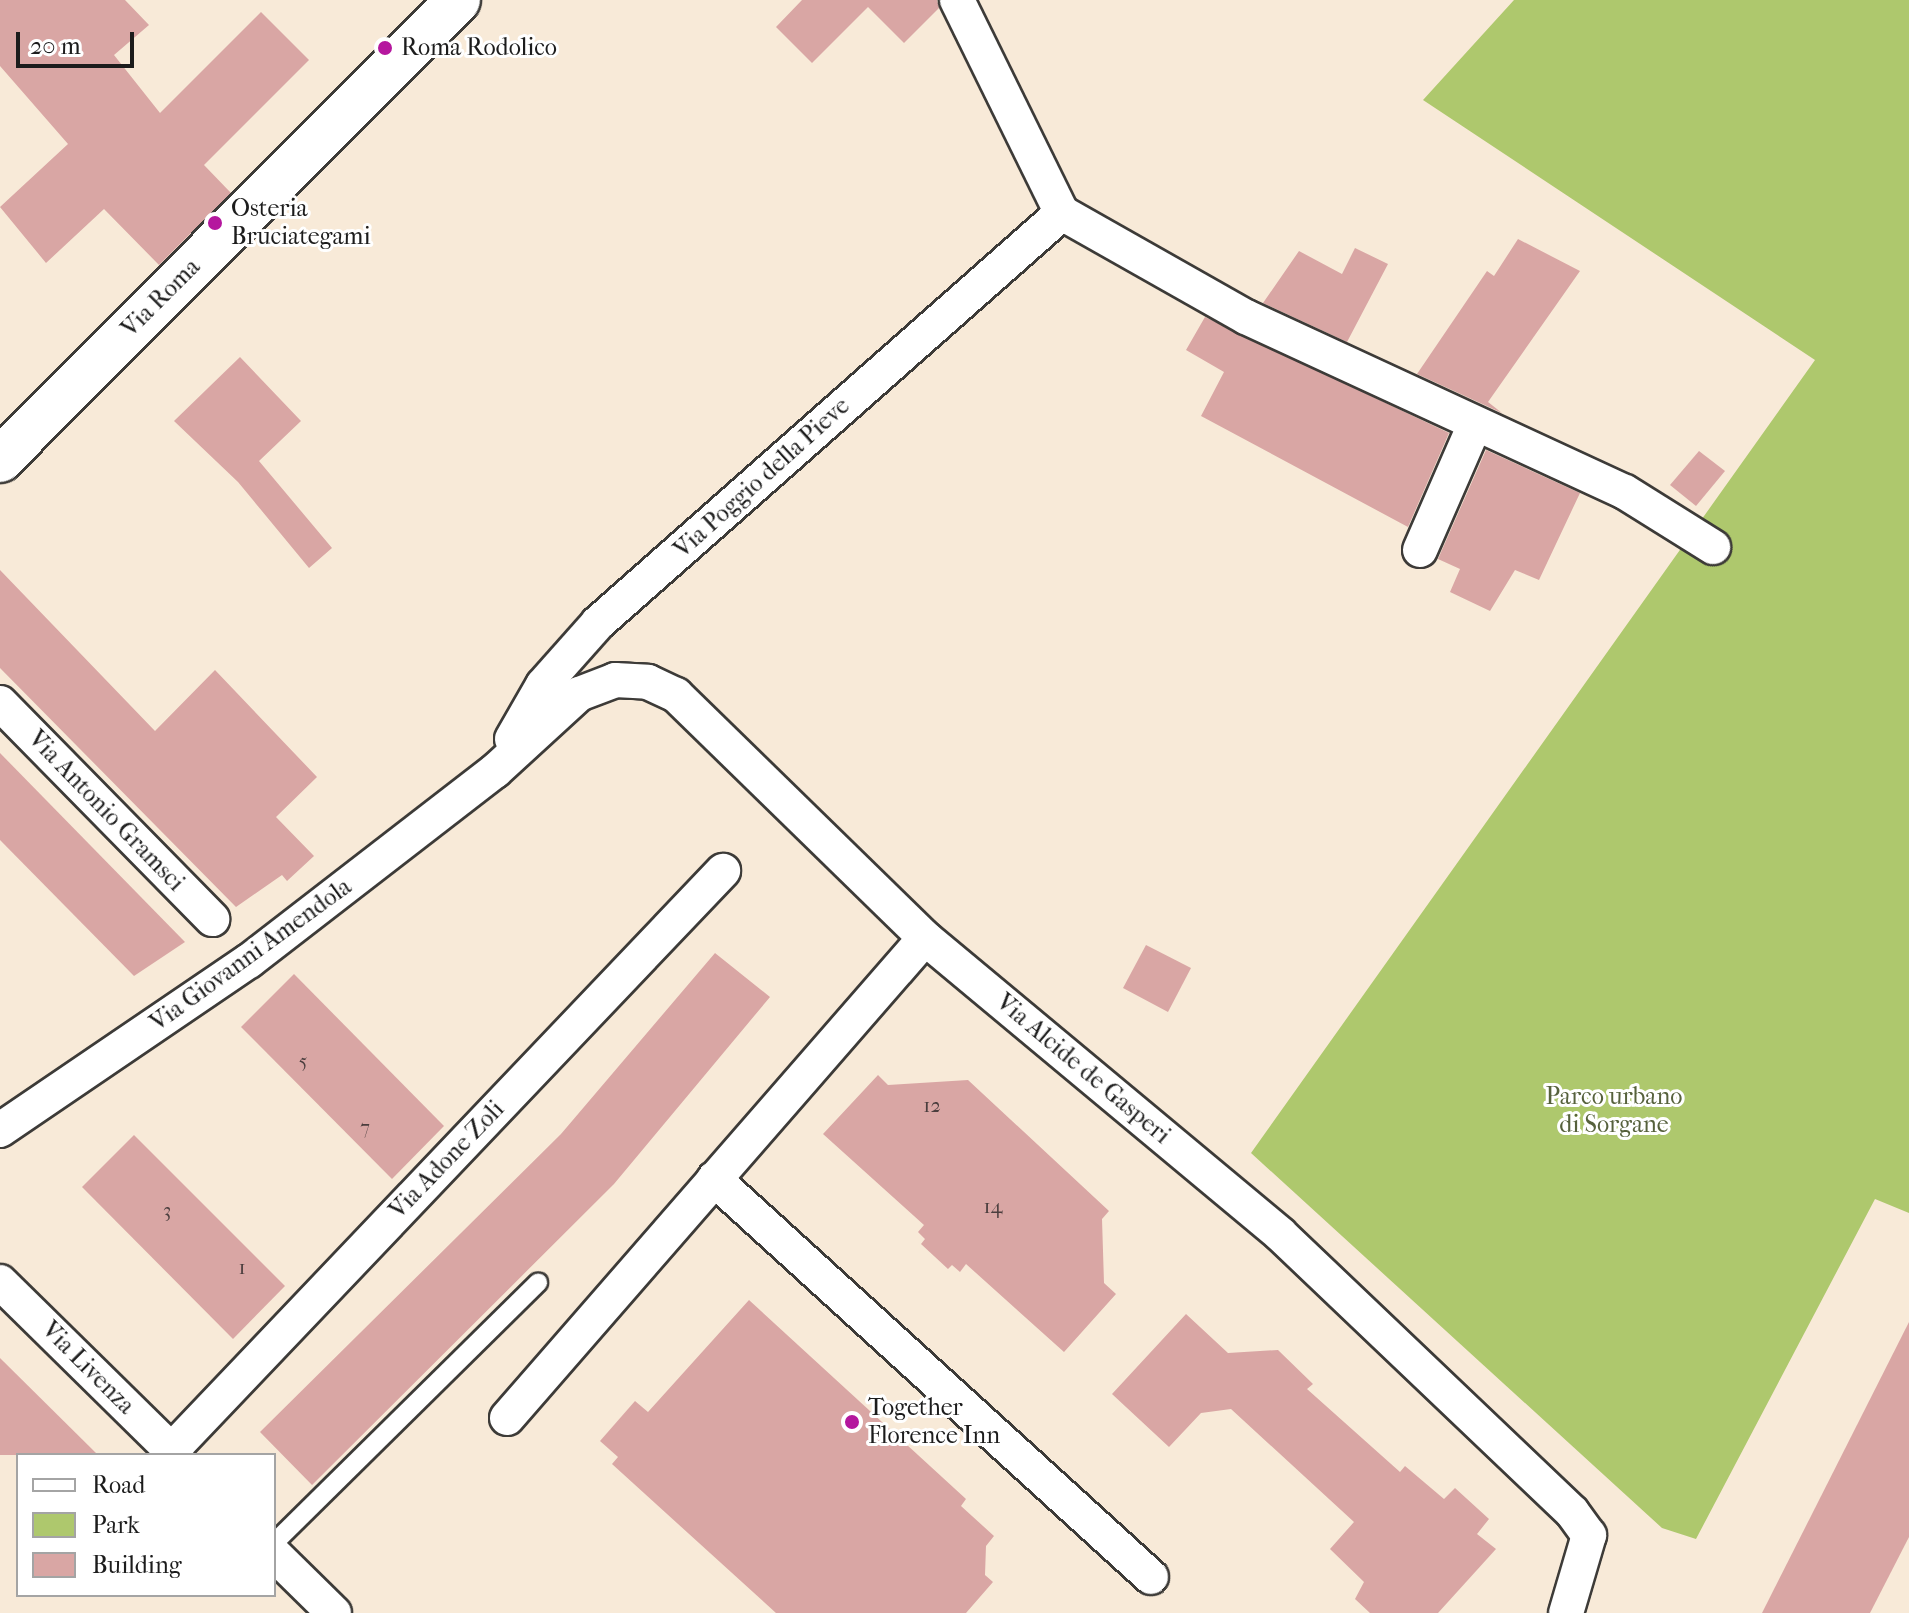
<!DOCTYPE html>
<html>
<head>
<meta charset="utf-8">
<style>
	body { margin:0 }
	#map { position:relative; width:1909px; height:1613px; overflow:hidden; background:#f8ead8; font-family:"IM FELL French Canon",serif }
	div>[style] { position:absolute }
	.green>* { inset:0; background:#aec86d }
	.building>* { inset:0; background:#d9a6a4 }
	.roads { filter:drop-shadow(2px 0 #3d3b38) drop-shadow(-2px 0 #3d3b38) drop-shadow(0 2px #3d3b38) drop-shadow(0 -2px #3d3b38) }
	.service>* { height:18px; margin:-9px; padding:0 9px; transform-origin:9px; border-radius:9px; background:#fff }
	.minor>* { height:34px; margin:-17px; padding:0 17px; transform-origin:17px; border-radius:17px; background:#fff }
	.tertiary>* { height:44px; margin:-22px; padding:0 22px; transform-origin:22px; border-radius:22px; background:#fff }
	.dots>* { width:22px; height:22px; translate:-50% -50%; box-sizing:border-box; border:4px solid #fff; border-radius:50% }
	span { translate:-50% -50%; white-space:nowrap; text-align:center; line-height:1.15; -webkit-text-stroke:6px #fff; paint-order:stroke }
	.number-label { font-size:20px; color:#4b3e3e }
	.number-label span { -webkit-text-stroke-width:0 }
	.poi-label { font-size:24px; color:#1c1c1c }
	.left { translate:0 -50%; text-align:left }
	.street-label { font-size:24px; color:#1c1c1c }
	.park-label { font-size:24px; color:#56613c }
	.legend { position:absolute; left:16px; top:1453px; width:260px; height:144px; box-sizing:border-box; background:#fff; border:2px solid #a4a4a4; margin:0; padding:10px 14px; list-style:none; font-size:24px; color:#1c1c1c }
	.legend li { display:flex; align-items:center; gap:16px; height:40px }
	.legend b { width:40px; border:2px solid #a4a4a4 }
	.scale { position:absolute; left:16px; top:32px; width:118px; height:36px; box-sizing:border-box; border:4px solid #1c1c1c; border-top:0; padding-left:10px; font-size:24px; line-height:28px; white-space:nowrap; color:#1c1c1c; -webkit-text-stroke:6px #fff; paint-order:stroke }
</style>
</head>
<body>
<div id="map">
	<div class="green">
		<div style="clip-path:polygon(1514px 0,1909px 0,1909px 1213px,1875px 1199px,1696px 1539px,1662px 1528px,1251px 1153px,1815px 360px,1423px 100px)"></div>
	</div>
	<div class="building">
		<div style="clip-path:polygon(0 0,125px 0,149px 25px,114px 55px,160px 113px,261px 12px,309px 60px,204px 165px,231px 193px,159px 265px,104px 209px,46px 263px,0 207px,68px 144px,0 66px)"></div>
		<div style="clip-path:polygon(802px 0,937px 0,939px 8px,904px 43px,868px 7px,812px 63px,776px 27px)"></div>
		<div style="clip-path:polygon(1518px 239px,1580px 271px,1488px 402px,1502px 413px,1417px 374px,1487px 271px,1494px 276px)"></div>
		<div style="clip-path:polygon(1355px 248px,1388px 264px,1347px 342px,1263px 303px,1299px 251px,1342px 274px)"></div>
		<div style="clip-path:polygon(1205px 317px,1449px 433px,1408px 527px,1201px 416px,1224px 372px,1186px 350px)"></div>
		<div style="clip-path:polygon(240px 357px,301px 421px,259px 461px,332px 548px,309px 568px,238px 482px,174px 421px)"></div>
		<div style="clip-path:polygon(1486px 450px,1580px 493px,1539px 580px,1515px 570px,1490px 611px,1450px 592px,1460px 569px,1438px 559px)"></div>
		<div style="clip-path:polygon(1699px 451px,1725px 471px,1696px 506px,1670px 485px)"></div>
		<div style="clip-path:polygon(0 570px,155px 731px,215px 670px,317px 777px,276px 817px,314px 856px,287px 881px,282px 875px,236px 907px,0 668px)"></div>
		<div style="clip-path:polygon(0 753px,185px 942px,134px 976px,0 840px)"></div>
		<div style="clip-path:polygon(1146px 945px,1191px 968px,1168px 1012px,1123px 988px)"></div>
		<div style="clip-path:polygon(715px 953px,770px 997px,614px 1184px,312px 1485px,260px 1432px,561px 1134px)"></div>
		<div style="clip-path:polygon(294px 974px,444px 1126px,392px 1179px,241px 1027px)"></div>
		<div style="clip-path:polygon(878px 1075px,888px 1085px,968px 1080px,1109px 1211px,1102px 1219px,1104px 1283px,1116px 1294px,1064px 1352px,966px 1264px,960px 1272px,952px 1265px,948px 1269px,921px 1244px,925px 1239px,918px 1232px,924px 1225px,823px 1134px)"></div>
		<div style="clip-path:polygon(134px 1135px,285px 1286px,233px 1339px,82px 1187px)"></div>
		<div style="clip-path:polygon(749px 1300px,966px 1499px,961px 1506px,994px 1536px,986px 1546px,985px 1575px,993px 1582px,966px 1613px,776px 1613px,612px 1464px,618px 1457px,600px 1441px,635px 1401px,648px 1412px)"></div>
		<div style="clip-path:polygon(1186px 1314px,1228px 1353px,1278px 1350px,1313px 1384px,1307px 1389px,1400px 1472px,1405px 1466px,1444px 1499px,1455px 1488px,1489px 1519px,1477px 1534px,1496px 1549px,1438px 1613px,1370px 1613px,1355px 1599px,1364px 1582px,1330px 1549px,1354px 1522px,1231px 1409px,1201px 1413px,1169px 1447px,1112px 1394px)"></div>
		<div style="clip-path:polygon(1909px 1322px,1909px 1537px,1870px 1613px,1762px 1613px)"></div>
		<div style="clip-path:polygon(0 1358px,98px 1455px,0 1455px)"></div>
	</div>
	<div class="roads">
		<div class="service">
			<div style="left:274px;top:1543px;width:371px;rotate:-44.6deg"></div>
		</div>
		<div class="minor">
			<div style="left:957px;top:0;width:237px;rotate:63.8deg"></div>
			<div style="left:1062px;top:213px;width:211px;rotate:29.5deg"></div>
			<div style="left:1246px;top:317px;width:417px;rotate:24.8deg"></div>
			<div style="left:1625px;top:492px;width:104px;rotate:32deg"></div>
			<div style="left:1420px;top:550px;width:137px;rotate:-66.4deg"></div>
			<div style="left:0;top:703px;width:303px;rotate:45.5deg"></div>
			<div style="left:512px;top:739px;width:62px;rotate:-60.1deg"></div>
			<div style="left:543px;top:685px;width:83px;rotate:-48.4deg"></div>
			<div style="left:598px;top:623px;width:619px;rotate:-41.46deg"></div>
			<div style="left:0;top:1130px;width:301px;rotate:-34.2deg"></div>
			<div style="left:249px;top:961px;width:311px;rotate:-37.7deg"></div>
			<div style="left:495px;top:771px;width:114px;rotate:-42.5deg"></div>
			<div style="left:579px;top:694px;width:39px;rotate:-21deg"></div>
			<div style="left:615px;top:680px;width:33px;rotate:3deg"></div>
			<div style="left:648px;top:682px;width:31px;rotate:25deg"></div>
			<div style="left:676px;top:695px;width:348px;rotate:44.3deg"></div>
			<div style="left:925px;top:938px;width:462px;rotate:39.8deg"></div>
			<div style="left:1280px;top:1234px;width:403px;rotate:43.6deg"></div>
			<div style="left:1572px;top:1512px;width:29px;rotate:54deg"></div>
			<div style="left:1589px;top:1535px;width:81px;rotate:106.4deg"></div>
			<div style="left:714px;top:1179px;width:591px;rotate:42.33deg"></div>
			<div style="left:0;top:1282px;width:247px;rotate:44.5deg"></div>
			<div style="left:507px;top:1418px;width:636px;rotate:-48.95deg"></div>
			<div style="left:171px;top:1451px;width:801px;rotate:-46.42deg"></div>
			<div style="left:274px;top:1554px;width:84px;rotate:44.5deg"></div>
		</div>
		<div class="tertiary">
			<div style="left:0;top:460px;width:649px;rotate:-45.12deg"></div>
		</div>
	</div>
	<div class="dots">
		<div style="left:385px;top:48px;background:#b5179e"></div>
		<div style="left:215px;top:223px;background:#b5179e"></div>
		<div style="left:852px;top:1422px;background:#b5179e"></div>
	</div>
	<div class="number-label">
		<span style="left:303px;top:1061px">5</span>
		<span style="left:932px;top:1105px">12</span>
		<span style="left:365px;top:1127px">7</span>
		<span style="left:993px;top:1206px">14</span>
		<span style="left:167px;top:1210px">3</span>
		<span style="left:242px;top:1267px">1</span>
	</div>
	<div class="poi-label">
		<span class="left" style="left:401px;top:48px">Roma Rodolico</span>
		<span class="left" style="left:231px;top:223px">Osteria<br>Bruciategami</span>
		<span class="left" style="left:868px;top:1422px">Together<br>Florence Inn</span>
	</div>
	<div class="street-label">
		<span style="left:161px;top:298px;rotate:-45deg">Via Roma</span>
		<span style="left:762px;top:478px;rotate:-42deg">Via Poggio della Pieve</span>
		<span style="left:106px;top:811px;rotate:46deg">Via Antonio Gramsci</span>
		<span style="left:251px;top:955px;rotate:-36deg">Via Giovanni Amendola</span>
		<span style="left:1083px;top:1069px;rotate:40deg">Via Alcide de Gasperi</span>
		<span style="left:447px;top:1160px;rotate:-46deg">Via Adone Zoli</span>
		<span style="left:88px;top:1368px;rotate:45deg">Via Livenza</span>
	</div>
	<div class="park-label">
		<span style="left:1614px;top:1111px">Parco urbano<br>di Sorgane</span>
	</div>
	<ul class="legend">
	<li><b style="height:10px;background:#fff"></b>Road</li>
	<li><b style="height:22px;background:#aec86d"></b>Park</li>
	<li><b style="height:22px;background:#d9a6a4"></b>Building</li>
	</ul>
	<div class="scale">20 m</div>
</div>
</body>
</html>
